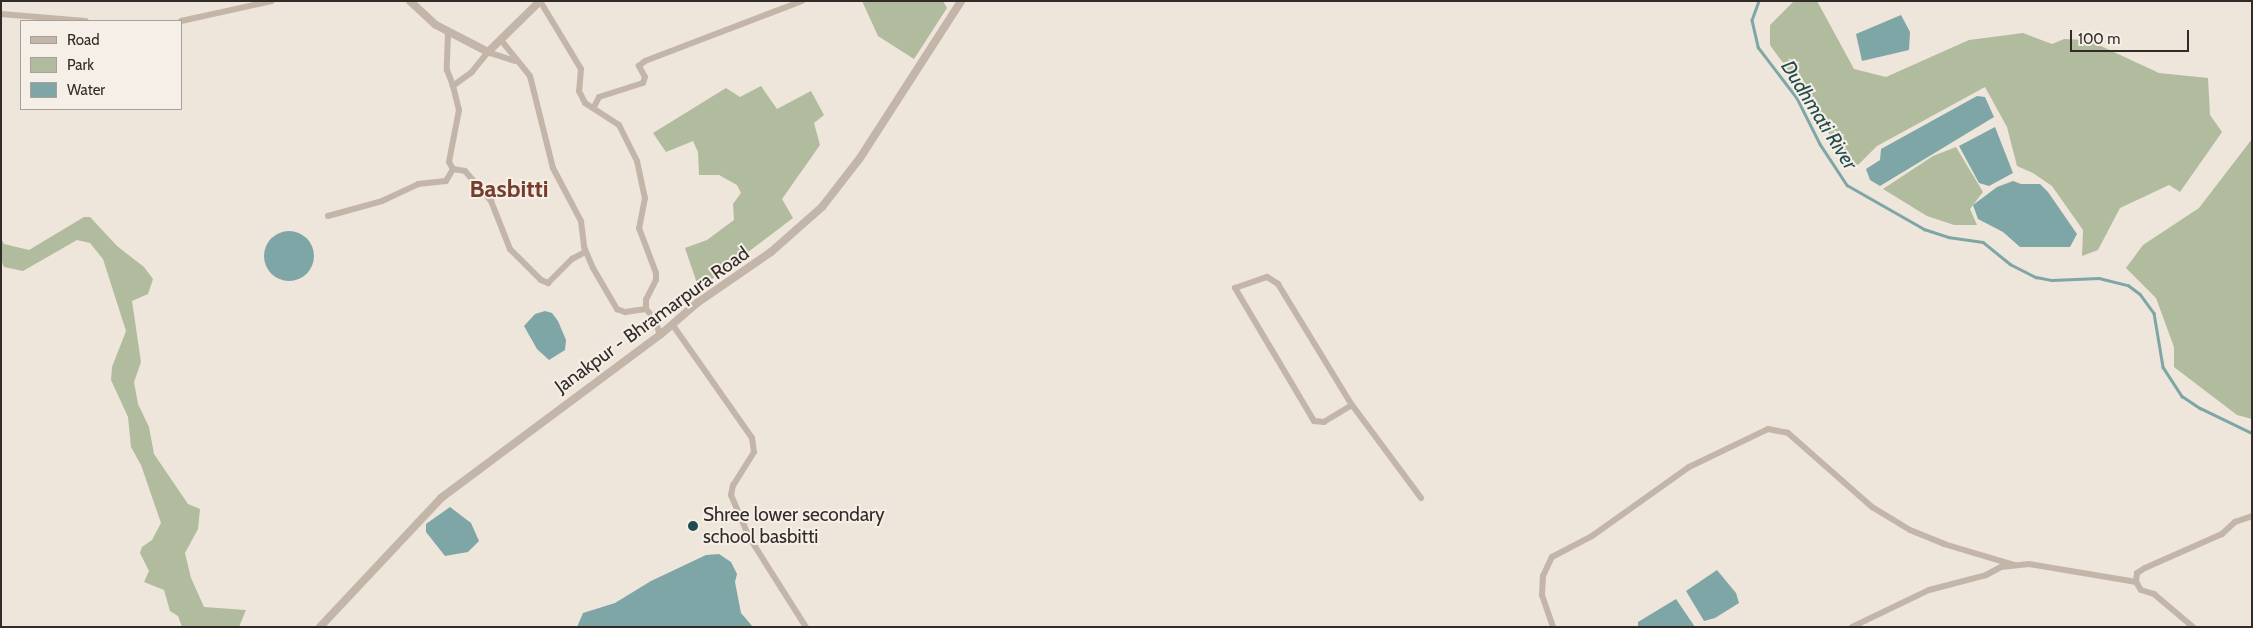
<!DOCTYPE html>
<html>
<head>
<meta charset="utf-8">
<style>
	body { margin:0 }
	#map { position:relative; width:2253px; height:628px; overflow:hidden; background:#eee5db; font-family:Cabin,sans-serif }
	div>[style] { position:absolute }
	.green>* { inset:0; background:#b1bb9d }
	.water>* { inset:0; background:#7ea6a7 }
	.round { border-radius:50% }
	.stream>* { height:2.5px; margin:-1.25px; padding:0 1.25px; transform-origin:1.25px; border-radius:1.25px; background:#7ea6a7 }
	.minor>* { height:6px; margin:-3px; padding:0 3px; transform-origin:3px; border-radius:3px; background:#c4b5a9 }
	.tertiary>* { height:8px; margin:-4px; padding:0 4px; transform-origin:4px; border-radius:4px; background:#c4b5a9 }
	.dots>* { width:14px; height:14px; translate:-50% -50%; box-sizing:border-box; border:2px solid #f6efe7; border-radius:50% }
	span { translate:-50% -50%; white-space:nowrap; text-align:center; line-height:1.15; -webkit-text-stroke:4px #f6efe7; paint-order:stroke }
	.street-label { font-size:19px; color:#322b28 }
	.poi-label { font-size:19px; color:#322b28 }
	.left { translate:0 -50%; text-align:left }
	.water-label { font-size:20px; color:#234c4e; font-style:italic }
	.district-label { font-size:24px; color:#763d2c; font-weight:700 }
	.frame { position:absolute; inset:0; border:2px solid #322b28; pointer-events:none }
	.legend { position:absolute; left:20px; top:20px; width:162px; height:90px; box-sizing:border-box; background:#f6efe7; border:1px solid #a8a19b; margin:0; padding:6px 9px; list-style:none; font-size:15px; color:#322b28 }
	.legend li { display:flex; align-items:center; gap:10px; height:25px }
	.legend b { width:25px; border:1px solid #a8a19b }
	.scale { position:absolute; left:2070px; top:30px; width:119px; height:22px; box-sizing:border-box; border:2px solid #322b28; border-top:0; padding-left:6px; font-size:15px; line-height:18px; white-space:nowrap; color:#322b28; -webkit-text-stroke:4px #f6efe7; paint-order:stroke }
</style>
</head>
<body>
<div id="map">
	<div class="green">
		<div style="clip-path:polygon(862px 1px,943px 1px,947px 8px,914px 59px,878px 36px)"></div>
		<div style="clip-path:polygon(1794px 1px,1817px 1px,1854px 69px,1886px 77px,1969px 40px,2023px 33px,2052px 44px,2064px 39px,2088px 40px,2159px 73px,2208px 78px,2210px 115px,2222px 132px,2180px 192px,2169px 185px,2120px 208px,2098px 250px,2082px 256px,2083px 230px,2052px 186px,2033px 173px,2017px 166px,2007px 127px,1985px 87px,1877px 146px,1858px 165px,1843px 157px,1806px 95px,1770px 45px,1770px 25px)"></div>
		<div style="clip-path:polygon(761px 86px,777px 109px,811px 91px,824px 115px,814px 123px,820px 145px,782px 199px,793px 218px,699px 289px,685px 248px,707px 240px,734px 220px,733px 204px,741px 193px,737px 185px,719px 175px,699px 175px,698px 152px,693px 141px,666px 152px,653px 133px,726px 88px,740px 97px)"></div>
		<div style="clip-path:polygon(2252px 139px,2252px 419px,2237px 415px,2174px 367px,2174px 347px,2156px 298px,2126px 268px,2143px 245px,2199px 208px)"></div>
		<div style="clip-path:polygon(1956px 147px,1983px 192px,1970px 209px,1977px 225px,1954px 225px,1927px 216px,1883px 189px,1933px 156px)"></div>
		<div style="clip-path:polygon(84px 217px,90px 217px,117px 246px,144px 267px,153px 279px,148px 294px,132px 301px,141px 362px,134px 382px,138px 404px,149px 427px,154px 454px,188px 504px,200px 509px,198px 529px,185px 553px,191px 578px,204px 607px,246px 610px,239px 627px,182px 627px,178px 616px,170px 611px,164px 590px,144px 582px,149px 571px,140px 553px,142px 547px,152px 540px,161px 523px,141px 465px,131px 447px,128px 417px,111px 380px,112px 367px,126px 331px,103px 259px,90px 243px,77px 240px,23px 271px,4px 267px,1px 260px,1px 239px,4px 244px,29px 250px)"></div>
	</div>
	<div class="water">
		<div style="clip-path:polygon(1901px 15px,1910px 32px,1909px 50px,1862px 61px,1856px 34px)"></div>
		<div style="clip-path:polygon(1977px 96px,1985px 97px,1994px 117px,1880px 186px,1870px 180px,1866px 169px,1880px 160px,1881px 149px)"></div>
		<div style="clip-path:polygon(1995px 127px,2013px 173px,1989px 186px,1979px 183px,1959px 146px)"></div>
		<div style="clip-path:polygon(2013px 181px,2021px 184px,2040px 184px,2048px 192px,2077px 234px,2070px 247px,2020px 247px,2003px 232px,1978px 219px,1973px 205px,1997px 187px)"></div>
		<div class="round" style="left:264px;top:231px;width:50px;height:50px"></div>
		<div style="clip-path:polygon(545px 311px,552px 313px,558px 321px,566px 340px,565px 350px,549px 360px,537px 349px,524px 326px,535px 314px)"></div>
		<div style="clip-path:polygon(450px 507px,471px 523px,479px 541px,468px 552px,445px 556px,426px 532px,426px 524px)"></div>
		<div style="clip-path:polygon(719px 554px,731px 562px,737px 574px,735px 582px,741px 613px,753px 627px,577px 627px,583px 613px,615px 603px,651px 581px,706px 555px)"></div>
		<div style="clip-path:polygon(1717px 570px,1736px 593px,1739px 603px,1715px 618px,1704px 621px,1686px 591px)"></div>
		<div style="clip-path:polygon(1676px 599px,1695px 627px,1638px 627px,1638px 622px)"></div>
	</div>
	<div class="stream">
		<div style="left:1759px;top:1px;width:20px;rotate:110deg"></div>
		<div style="left:1752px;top:20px;width:28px;rotate:77deg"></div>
		<div style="left:1758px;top:47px;width:64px;rotate:52.6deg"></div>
		<div style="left:1797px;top:98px;width:51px;rotate:63.4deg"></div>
		<div style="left:1820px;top:144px;width:49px;rotate:56.6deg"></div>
		<div style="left:1847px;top:185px;width:89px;rotate:29.7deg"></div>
		<div style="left:1924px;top:229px;width:25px;rotate:18deg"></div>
		<div style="left:1948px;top:237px;width:35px;rotate:8deg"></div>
		<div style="left:1983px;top:242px;width:35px;rotate:39deg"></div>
		<div style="left:2010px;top:264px;width:29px;rotate:27deg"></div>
		<div style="left:2036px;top:277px;width:16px;rotate:11deg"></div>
		<div style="left:2052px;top:280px;width:47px;rotate:-2.4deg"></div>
		<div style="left:2099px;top:278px;width:30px;rotate:14deg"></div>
		<div style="left:2128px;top:285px;width:15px;rotate:37deg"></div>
		<div style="left:2140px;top:294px;width:24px;rotate:54deg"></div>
		<div style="left:2154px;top:313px;width:55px;rotate:80.5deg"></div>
		<div style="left:2163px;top:367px;width:35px;rotate:57deg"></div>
		<div style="left:2182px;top:396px;width:22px;rotate:34deg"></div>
		<div style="left:2200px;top:408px;width:58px;rotate:25.7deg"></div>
	</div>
	<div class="minor">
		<div style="left:540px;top:1px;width:79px;rotate:58.9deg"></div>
		<div style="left:581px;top:69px;width:22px;rotate:95deg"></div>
		<div style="left:579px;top:91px;width:13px;rotate:63deg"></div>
		<div style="left:585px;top:103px;width:40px;rotate:32.9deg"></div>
		<div style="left:619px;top:125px;width:40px;rotate:63.4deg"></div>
		<div style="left:637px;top:161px;width:38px;rotate:78deg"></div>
		<div style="left:645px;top:198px;width:31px;rotate:101deg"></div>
		<div style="left:639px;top:228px;width:48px;rotate:69.3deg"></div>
		<div style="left:656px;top:273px;width:7px;rotate:90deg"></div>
		<div style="left:656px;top:280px;width:22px;rotate:117deg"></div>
		<div style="left:646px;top:300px;width:9px;rotate:90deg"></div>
		<div style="left:1px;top:14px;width:85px;rotate:4.7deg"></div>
		<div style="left:181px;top:21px;width:93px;rotate:-12.4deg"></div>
		<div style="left:448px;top:32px;width:38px;rotate:92deg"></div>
		<div style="left:447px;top:70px;width:17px;rotate:69deg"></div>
		<div style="left:501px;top:40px;width:46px;rotate:51.1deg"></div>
		<div style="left:530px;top:76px;width:95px;rotate:76deg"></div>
		<div style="left:553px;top:168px;width:60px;rotate:62.2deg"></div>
		<div style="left:581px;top:221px;width:26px;rotate:83deg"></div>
		<div style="left:584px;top:247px;width:23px;rotate:67deg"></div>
		<div style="left:593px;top:268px;width:48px;rotate:59.7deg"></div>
		<div style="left:617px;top:309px;width:9px;rotate:21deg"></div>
		<div style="left:625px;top:312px;width:21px;rotate:-8deg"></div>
		<div style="left:646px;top:309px;width:13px;rotate:48deg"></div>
		<div style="left:655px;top:319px;width:17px;rotate:73deg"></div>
		<div style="left:515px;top:61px;width:28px;rotate:-162deg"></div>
		<div style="left:488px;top:52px;width:26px;rotate:129deg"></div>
		<div style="left:472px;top:72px;width:24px;rotate:144deg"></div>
		<div style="left:453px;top:86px;width:25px;rotate:76deg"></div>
		<div style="left:459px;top:110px;width:53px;rotate:100.9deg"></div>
		<div style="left:449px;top:162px;width:8px;rotate:60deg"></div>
		<div style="left:453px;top:169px;width:12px;rotate:9deg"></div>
		<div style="left:465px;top:171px;width:40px;rotate:49deg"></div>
		<div style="left:491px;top:201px;width:52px;rotate:68.4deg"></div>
		<div style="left:510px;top:249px;width:44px;rotate:45deg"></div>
		<div style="left:541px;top:280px;width:8px;rotate:23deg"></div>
		<div style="left:548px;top:283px;width:34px;rotate:-45deg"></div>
		<div style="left:572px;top:259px;width:15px;rotate:-28deg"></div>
		<div style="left:594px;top:107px;width:11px;rotate:-63deg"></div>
		<div style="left:599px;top:97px;width:46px;rotate:-17.7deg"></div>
		<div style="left:643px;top:83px;width:6px;rotate:-72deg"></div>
		<div style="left:645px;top:77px;width:13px;rotate:-119deg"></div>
		<div style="left:639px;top:66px;width:8px;rotate:-40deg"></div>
		<div style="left:645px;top:61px;width:168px;rotate:-20.9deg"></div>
		<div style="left:328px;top:216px;width:56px;rotate:-15.5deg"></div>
		<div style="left:382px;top:201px;width:40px;rotate:-25deg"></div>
		<div style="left:418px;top:184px;width:28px;rotate:-6deg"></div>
		<div style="left:446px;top:181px;width:14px;rotate:-60deg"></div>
		<div style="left:672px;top:324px;width:139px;rotate:54.9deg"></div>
		<div style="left:752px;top:438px;width:14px;rotate:82deg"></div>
		<div style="left:754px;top:452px;width:39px;rotate:122deg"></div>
		<div style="left:733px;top:485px;width:10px;rotate:101deg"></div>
		<div style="left:731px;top:495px;width:46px;rotate:66.8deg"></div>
		<div style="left:749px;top:537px;width:107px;rotate:57.7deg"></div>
		<div style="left:1352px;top:405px;width:33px;rotate:149deg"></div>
		<div style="left:1324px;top:422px;width:10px;rotate:-174deg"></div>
		<div style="left:1314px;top:421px;width:155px;rotate:-120.7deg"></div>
		<div style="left:1235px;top:288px;width:34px;rotate:-19deg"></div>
		<div style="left:1267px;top:277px;width:13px;rotate:32deg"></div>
		<div style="left:1278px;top:284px;width:142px;rotate:58.6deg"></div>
		<div style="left:1352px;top:405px;width:116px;rotate:53.4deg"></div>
		<div style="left:2136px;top:582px;width:9px;rotate:-84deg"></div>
		<div style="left:2137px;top:573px;width:9px;rotate:-32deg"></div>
		<div style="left:2145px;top:568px;width:84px;rotate:-23.8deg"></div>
		<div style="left:2222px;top:534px;width:18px;rotate:-43deg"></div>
		<div style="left:2235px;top:522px;width:18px;rotate:-19deg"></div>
		<div style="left:1553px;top:627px;width:34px;rotate:-109deg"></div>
		<div style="left:1542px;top:595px;width:19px;rotate:-87deg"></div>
		<div style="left:1543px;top:576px;width:21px;rotate:-65deg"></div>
		<div style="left:1552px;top:557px;width:45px;rotate:-27.7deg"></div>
		<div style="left:1592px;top:536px;width:119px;rotate:-35.4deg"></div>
		<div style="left:1689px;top:467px;width:88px;rotate:-25.7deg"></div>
		<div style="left:1768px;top:429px;width:20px;rotate:11deg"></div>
		<div style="left:1788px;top:433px;width:112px;rotate:41.4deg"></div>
		<div style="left:1872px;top:507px;width:44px;rotate:31.2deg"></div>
		<div style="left:1910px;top:530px;width:37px;rotate:22deg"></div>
		<div style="left:1944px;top:544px;width:73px;rotate:16.7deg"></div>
		<div style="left:1852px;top:627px;width:85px;rotate:-25.7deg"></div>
		<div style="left:1929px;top:590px;width:59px;rotate:-14.7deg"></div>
		<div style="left:1986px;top:575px;width:17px;rotate:-28deg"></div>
		<div style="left:2001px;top:567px;width:28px;rotate:-6deg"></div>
		<div style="left:2029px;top:564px;width:109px;rotate:9.5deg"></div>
		<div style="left:2136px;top:582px;width:9px;rotate:58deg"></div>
		<div style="left:2141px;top:590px;width:14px;rotate:17deg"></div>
		<div style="left:2154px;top:594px;width:51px;rotate:40.2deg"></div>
	</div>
	<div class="tertiary">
		<div style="left:410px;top:1px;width:35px;rotate:43deg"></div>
		<div style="left:436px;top:25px;width:59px;rotate:27.4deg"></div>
		<div style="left:488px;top:52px;width:73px;rotate:-44.4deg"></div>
		<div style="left:320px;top:627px;width:177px;rotate:-46.8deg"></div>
		<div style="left:441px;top:498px;width:273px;rotate:-36.7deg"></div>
		<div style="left:660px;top:335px;width:49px;rotate:-40.9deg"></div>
		<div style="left:697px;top:303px;width:90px;rotate:-34.6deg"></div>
		<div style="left:771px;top:252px;width:68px;rotate:-41.4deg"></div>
		<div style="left:822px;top:207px;width:62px;rotate:-52.2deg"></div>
		<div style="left:860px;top:158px;width:187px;rotate:-57.2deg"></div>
	</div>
	<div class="dots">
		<div style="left:693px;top:526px;background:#234c4e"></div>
	</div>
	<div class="street-label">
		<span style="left:652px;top:320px;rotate:-36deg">Janakpur - Bhramarpura Road</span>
	</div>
	<div class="poi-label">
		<span class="left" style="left:703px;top:526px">Shree lower secondary<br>school basbitti</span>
	</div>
	<div class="water-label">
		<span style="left:1819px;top:115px;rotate:58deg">Dudhmati River</span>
	</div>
	<div class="district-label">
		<span style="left:509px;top:189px">Basbitti</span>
	</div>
	<div class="frame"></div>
	<ul class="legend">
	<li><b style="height:6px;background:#c4b5a9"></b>Road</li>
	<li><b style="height:14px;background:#b1bb9d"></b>Park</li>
	<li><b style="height:14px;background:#7ea6a7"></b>Water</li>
	</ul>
	<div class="scale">100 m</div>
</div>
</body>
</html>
